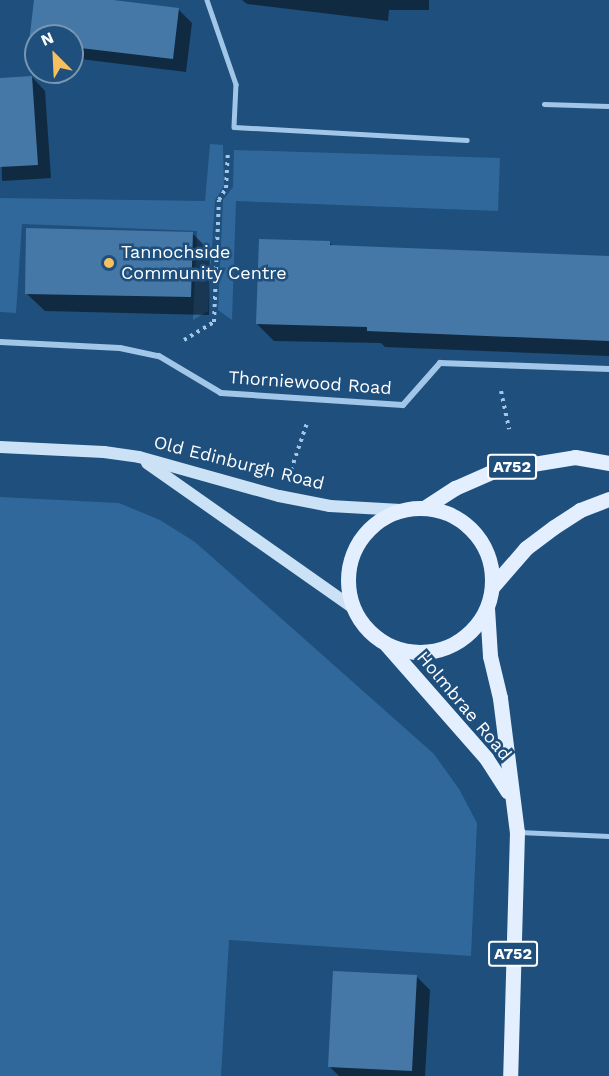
<!DOCTYPE html>
<html>
<head>
<meta charset="utf-8">
<style>
	body { margin:0 }
	#map { position:relative; width:609px; height:1076px; overflow:hidden; background:#1e4f7d; font-family:"Work Sans",sans-serif }
	div>[style] { position:absolute }
	.green>* { inset:0; background:#30689c }
	.shadow>* { inset:0; background:#0007 }
	.building>* { inset:0; background:#4678a7 }
	.path>* { height:4px; margin-top:-2px; transform-origin:0; background:repeating-linear-gradient(90deg,#a1c6e8 0 3px,transparent 0 7.5px) }
	.lane>* { height:4.5px; margin:-2.25px; padding:0 2.25px; transform-origin:2.25px; border-radius:2.25px; background:#a1c6e8 }
	.street>* { height:6px; margin:-3px; padding:0 3px; transform-origin:3px; border-radius:3px; background:#a1c6e8 }
	.secondary>* { height:12px; margin:-6px; padding:0 6px; transform-origin:6px; border-radius:6px; background:#cbe1f6 }
	.primary>* { height:15px; margin:-7.5px; padding:0 7.5px; transform-origin:7.5px; border-radius:7.5px; background:#e3effe }
	.primary>.ring { margin:-7.5px; padding:0; box-sizing:content-box; background:none; border:15px solid #e3effe; border-radius:50% }
	.dots>* { width:16px; height:16px; translate:-50% -50%; box-sizing:border-box; border:3px solid #1e4f7d; border-radius:50% }
	span { translate:-50% -50%; white-space:nowrap; text-align:center; line-height:1.15; -webkit-text-stroke:5px #1e4f7d; paint-order:stroke }
	.shield-label span { padding:2px 4px; background:#1e4f7d; border:2px solid; border-radius:4px; -webkit-text-stroke-width:0 }
	.shield-label { font-size:16px; color:#fff; font-weight:700 }
	.poi-label { font-size:18px; color:#fff }
	.left { translate:0 -50%; text-align:left }
	.street-label { font-size:18px; color:#fff }
	.north { position:absolute; left:24px; top:24px; width:60px; height:60px; box-sizing:border-box; background:#1e4f7d; border:2px solid #7895b1; border-radius:50%; rotate:336deg; font-size:16px; font-weight:700; line-height:24px; text-align:center; color:#fff }
	.north::after { content:''; display:block; margin:auto; width:21px; height:27px; background:#f7c05f; clip-path:polygon(50% 0,100% 100%,50% 72%,0 100%) }
</style>
</head>
<body>
<div id="map">
	<div class="green">
		<div style="clip-path:polygon(210px 144px,223px 145px,224px 186px,215px 200px,208px 311px,193px 320px,197px 231px,22px 224px,16px 313px,0 312px,0 198px,205px 201px)"></div>
		<div style="clip-path:polygon(234px 150px,500px 158px,498px 211px,236px 201px,232px 320px,218px 310px,223px 200px,233px 187px)"></div>
		<div style="clip-path:polygon(0 497px,119px 503px,160px 520px,195px 542px,434px 754px,459px 789px,477px 823px,471px 956px,229px 940px,221px 1076px,0 1076px)"></div>
	</div>
	<div class="shadow">
		<div style="clip-path:polygon(36px 0,99px 0,178px 9px,192px 23px,186px 72px,72px 58px,72px 36px,36px 36px,36px 46px,31px 41px)"></div>
		<div style="clip-path:polygon(242px 0,429px 0,429px 10px,389px 10px,388px 21px,247px 4px)"></div>
		<div style="clip-path:polygon(32px 77px,45px 91px,51px 178px,2px 181px,0 80px)"></div>
		<div style="clip-path:polygon(192px 233px,210px 251px,209px 315px,45px 311px,26px 293px)"></div>
		<div style="clip-path:polygon(330px 243px,333px 246px,609px 257px,609px 356px,385px 347px,381px 343px,274px 341px,257px 324px)"></div>
		<div style="clip-path:polygon(417px 977px,430px 990px,425px 1076px,339px 1076px,329px 1066px)"></div>
	</div>
	<div class="building">
		<div style="clip-path:polygon(34px 0,113px 0,179px 8px,173px 59px,72px 47px,72px 36px,36px 36px,36px 42px,29px 42px)"></div>
		<div style="clip-path:polygon(32px 76px,38px 165px,0 167px,0 78px)"></div>
		<div style="clip-path:polygon(26px 228px,193px 232px,191px 297px,25px 294px)"></div>
		<div style="clip-path:polygon(259px 239px,330px 241px,330px 245px,609px 256px,609px 341px,367px 331px,367px 327px,256px 324px)"></div>
		<div style="clip-path:polygon(333px 971px,417px 975px,412px 1071px,328px 1067px)"></div>
	</div>
	<div class="path">
		<div style="left:184px;top:340px;width:35px;rotate:-31deg"></div>
		<div style="left:214px;top:322px;width:122px;rotate:-87.7deg"></div>
		<div style="left:219px;top:200px;width:14px;rotate:-60deg"></div>
		<div style="left:226px;top:188px;width:37px;rotate:-87deg"></div>
		<div style="left:501px;top:391px;width:39px;rotate:78deg"></div>
		<div style="left:291px;top:470px;width:50px;rotate:-71.2deg"></div>
	</div>
	<div class="lane">
		<div style="left:207px;top:0;width:89px;rotate:71deg"></div>
		<div style="left:236px;top:84px;width:43px;rotate:92.7deg"></div>
		<div style="left:234px;top:127px;width:233px;rotate:3.2deg"></div>
		<div style="left:544px;top:104px;width:65px;rotate:1.8deg"></div>
		<div style="left:519px;top:832px;width:90px;rotate:2.5deg"></div>
	</div>
	<div class="street">
		<div style="left:0;top:342px;width:120px;rotate:2.9deg"></div>
		<div style="left:120px;top:348px;width:40px;rotate:12deg"></div>
		<div style="left:159px;top:356px;width:72px;rotate:30.8deg"></div>
		<div style="left:221px;top:393px;width:182px;rotate:3.8deg"></div>
		<div style="left:403px;top:405px;width:56px;rotate:-48.6deg"></div>
		<div style="left:440px;top:363px;width:169px;rotate:2deg"></div>
	</div>
	<div class="secondary">
		<div style="left:0;top:447px;width:104px;rotate:2.8deg"></div>
		<div style="left:104px;top:452px;width:35px;rotate:8deg"></div>
		<div style="left:139px;top:457px;width:145px;rotate:15.6deg"></div>
		<div style="left:279px;top:496px;width:52px;rotate:11.1deg"></div>
		<div style="left:330px;top:506px;width:71px;rotate:3.2deg"></div>
		<div style="left:147px;top:463px;width:252px;rotate:35.1deg"></div>
	</div>
	<div class="primary">
		<div class="ring" style="left:348px;top:508px;width:129px;height:129px"></div>
		<div style="left:424px;top:508px;width:37px;rotate:-33deg"></div>
		<div style="left:455px;top:488px;width:45px;rotate:-23.7deg"></div>
		<div style="left:496px;top:470px;width:80px;rotate:-9.3deg"></div>
		<div style="left:575px;top:457px;width:35px;rotate:10deg"></div>
		<div style="left:493px;top:586px;width:50px;rotate:-49deg"></div>
		<div style="left:526px;top:548px;width:35px;rotate:-37deg"></div>
		<div style="left:554px;top:527px;width:31px;rotate:-33deg"></div>
		<div style="left:580px;top:510px;width:31px;rotate:-21deg"></div>
		<div style="left:487px;top:608px;width:48px;rotate:86.4deg"></div>
		<div style="left:490px;top:656px;width:43px;rotate:76.6deg"></div>
		<div style="left:500px;top:698px;width:135px;rotate:82.8deg"></div>
		<div style="left:517px;top:832px;width:244px;rotate:91.6deg"></div>
		<div style="left:386px;top:644px;width:152px;rotate:48.7deg"></div>
		<div style="left:486px;top:758px;width:40px;rotate:57.1deg"></div>
	</div>
	<div class="dots">
		<div style="left:109px;top:263px;background:#f7c05f"></div>
	</div>
	<div class="shield-label">
		<span style="left:512px;top:467px">A752</span>
		<span style="left:513px;top:954px">A752</span>
	</div>
	<div class="poi-label">
		<span class="left" style="left:121px;top:263px">Tannochside<br>Community Centre</span>
	</div>
	<div class="street-label">
		<span style="left:310px;top:383px;rotate:4deg">Thorniewood Road</span>
		<span style="left:239px;top:463px;rotate:14deg">Old Edinburgh Road</span>
		<span style="left:464px;top:706px;rotate:50deg">Holmbrae Road</span>
	</div>
	<div class="north">N</div>
</div>
</body>
</html>
